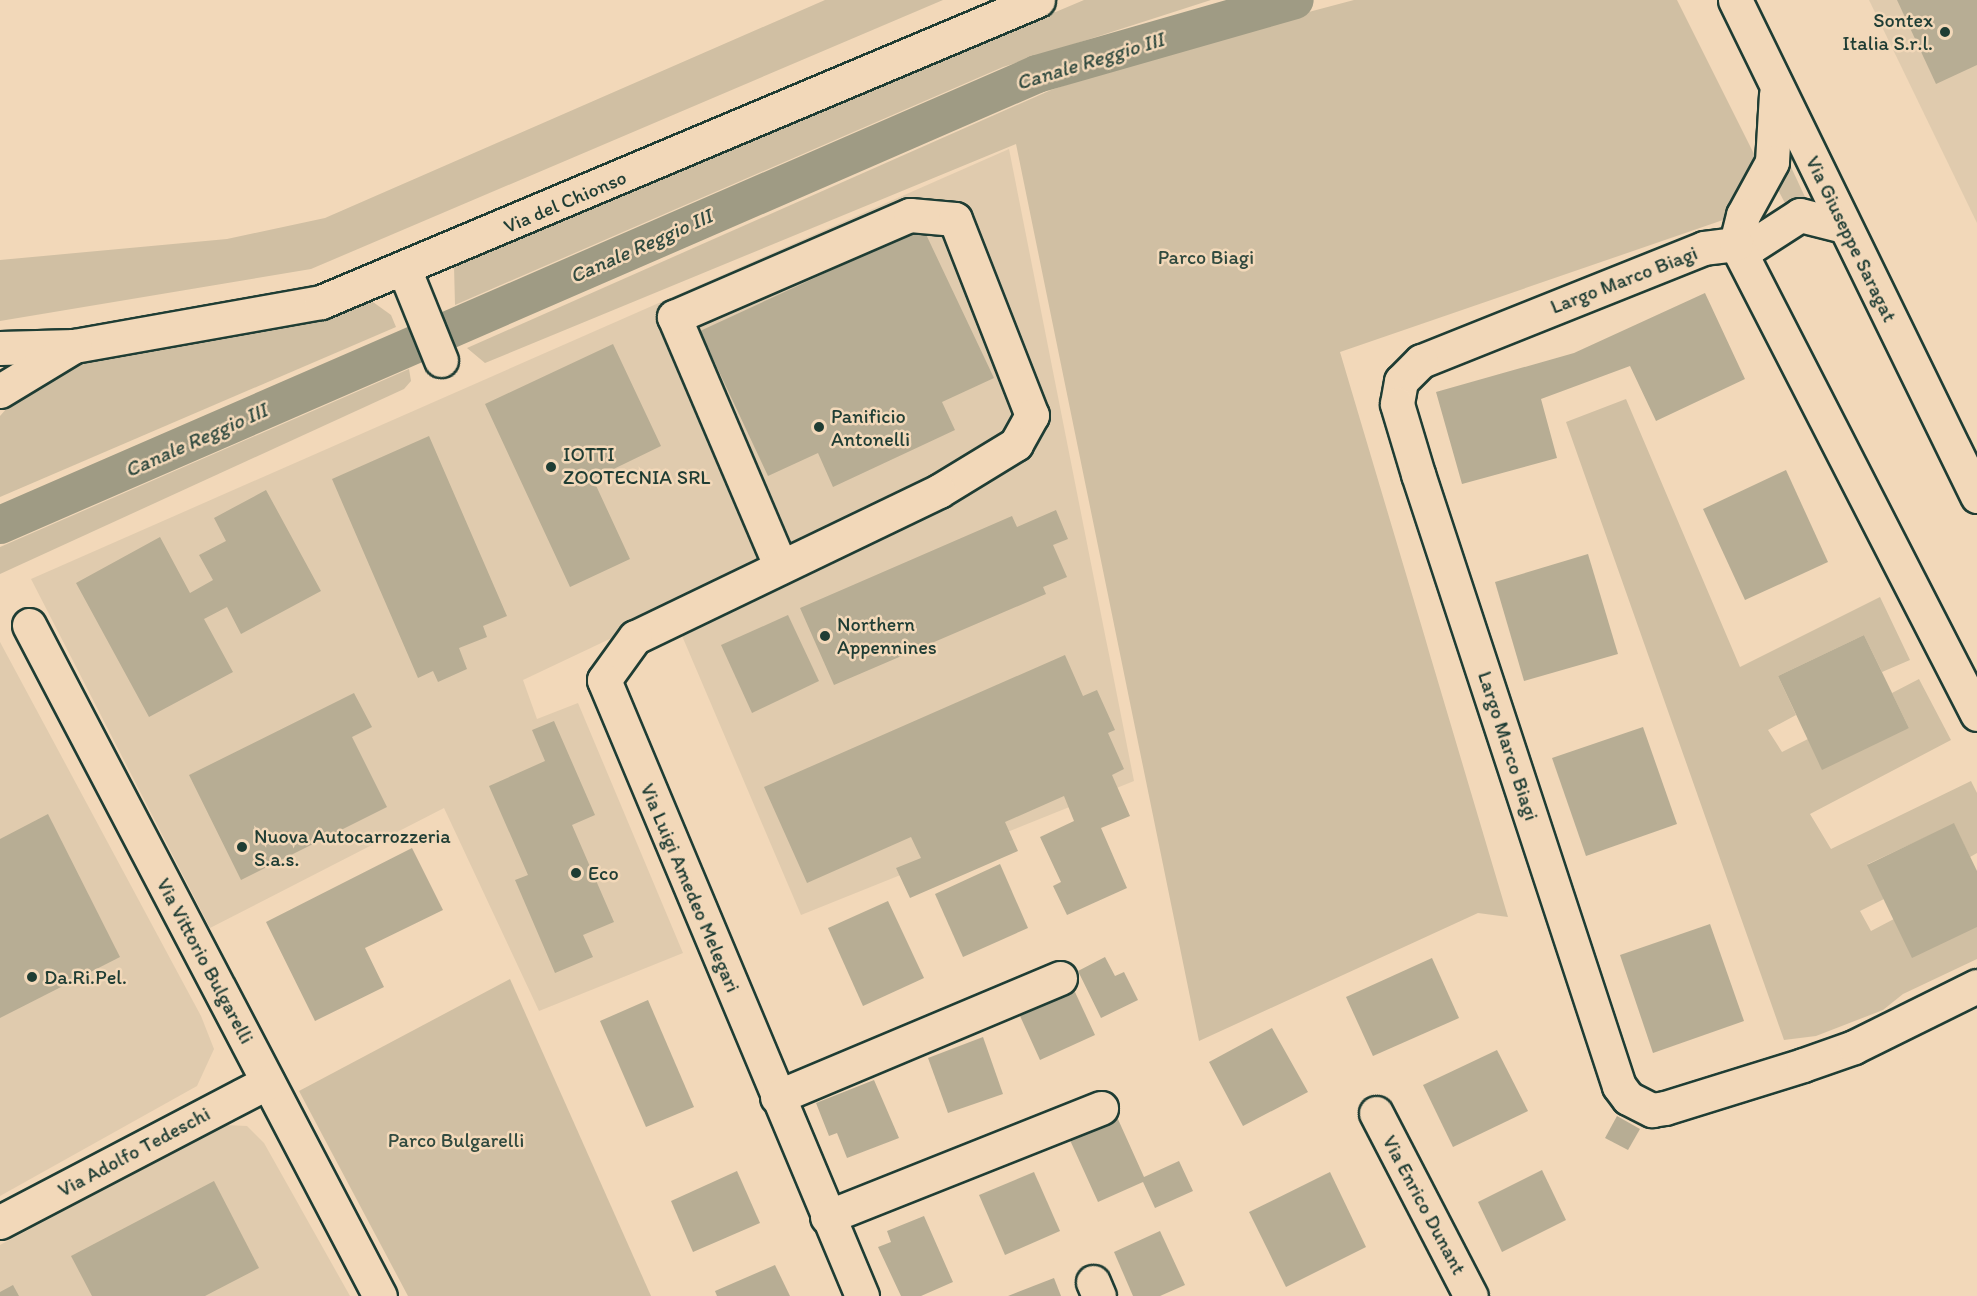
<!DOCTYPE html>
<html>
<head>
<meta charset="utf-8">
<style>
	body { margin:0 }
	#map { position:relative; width:1977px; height:1296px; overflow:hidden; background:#f2d8b9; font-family:Itim,sans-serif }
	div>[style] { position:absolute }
	.built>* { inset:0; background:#e0cbae }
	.green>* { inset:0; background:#d0bfa3 }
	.canal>* { height:38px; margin:-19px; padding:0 19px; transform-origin:19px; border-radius:19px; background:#9f9b84 }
	.building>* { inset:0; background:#b7ad94 }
	.roads { filter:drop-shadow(2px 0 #1f3d34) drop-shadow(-2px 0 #1f3d34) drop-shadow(0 2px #1f3d34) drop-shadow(0 -2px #1f3d34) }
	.minor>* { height:33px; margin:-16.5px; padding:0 16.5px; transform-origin:16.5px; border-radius:16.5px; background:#f2d8b9 }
	.major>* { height:33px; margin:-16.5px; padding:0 16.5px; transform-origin:16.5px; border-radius:16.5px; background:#f2d8b9 }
	.dots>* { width:16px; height:16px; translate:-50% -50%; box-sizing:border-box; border:3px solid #f2d8b9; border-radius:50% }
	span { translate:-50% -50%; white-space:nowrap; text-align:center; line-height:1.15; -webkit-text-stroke:5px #f2d8b9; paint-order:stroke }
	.poi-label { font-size:20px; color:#1f3d34 }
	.right { translate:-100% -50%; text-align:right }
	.left { translate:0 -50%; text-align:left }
	.street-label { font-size:20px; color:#1f3d34 }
	.park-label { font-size:20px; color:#314a3f }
	.water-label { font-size:21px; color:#324b40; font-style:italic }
</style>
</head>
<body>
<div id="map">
	<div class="built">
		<div style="clip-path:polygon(1869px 0,1977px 0,1977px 223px)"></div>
		<div style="clip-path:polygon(1009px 149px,1134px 781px,801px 915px,671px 610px,523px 680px,537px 719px,578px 703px,683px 953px,539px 1011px,444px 808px,210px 928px,31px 579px)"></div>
		<div style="clip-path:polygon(0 642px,201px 1016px,214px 1049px,197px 1086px,0 1196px)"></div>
		<div style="clip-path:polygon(225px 1125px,247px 1126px,264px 1143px,350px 1296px,0 1296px,0 1245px)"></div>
	</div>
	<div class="green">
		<div style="clip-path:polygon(825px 0,943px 0,311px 269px,0 321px,0 260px,227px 239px,325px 218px)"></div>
		<div style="clip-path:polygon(1084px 0,1211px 0,1003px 67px,455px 305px,454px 266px)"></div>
		<div style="clip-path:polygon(1354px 0,1677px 0,1755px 156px,1723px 220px,1340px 352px,1508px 917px,1478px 913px,1199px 1041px,1016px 144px,485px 363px,467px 348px,1051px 90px,1191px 43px)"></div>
		<div style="clip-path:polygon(1784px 152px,1805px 197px,1787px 207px,1775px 184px)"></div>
		<div style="clip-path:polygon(373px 302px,391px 315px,396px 327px,0 497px,0 416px,30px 382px,66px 365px)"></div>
		<div style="clip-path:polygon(409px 369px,411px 381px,404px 389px,0 574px,0 547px)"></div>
		<div style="clip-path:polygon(1626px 399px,1740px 667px,1880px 597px,1910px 660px,1882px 672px,1864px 635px,1778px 676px,1796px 715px,1768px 730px,1782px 752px,1808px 739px,1909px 728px,1892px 693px,1919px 679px,1951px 740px,1810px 814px,1831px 849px,1971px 781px,1977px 793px,1977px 853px,1970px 857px,1954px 824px,1868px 864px,1884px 899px,1860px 911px,1871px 931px,1894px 919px,1977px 927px,1977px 959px,1903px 994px,1883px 1010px,1816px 1036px,1784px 1040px,1566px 422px)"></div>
		<div style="clip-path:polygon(510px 979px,651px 1296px,408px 1296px,299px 1091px)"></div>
	</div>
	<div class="canal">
		<div style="left:0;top:525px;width:1131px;rotate:-23.5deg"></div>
		<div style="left:1037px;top:74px;width:268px;rotate:-16deg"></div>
	</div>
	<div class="building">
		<div style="clip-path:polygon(1897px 0,1977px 0,1977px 65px,1936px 84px)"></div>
		<div style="clip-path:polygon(923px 228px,994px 378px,942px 402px,955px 430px,833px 487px,818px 453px,768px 476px,700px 331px)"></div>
		<div style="clip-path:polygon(1705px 293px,1745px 379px,1656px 421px,1630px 366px,1541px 399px,1557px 458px,1462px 484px,1436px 392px,1574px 353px)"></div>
		<div style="clip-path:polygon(613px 344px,661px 446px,593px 479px,630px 559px,570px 587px,485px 404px)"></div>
		<div style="clip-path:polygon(429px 436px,507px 616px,483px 626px,487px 637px,459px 648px,467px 669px,438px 682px,433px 671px,418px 678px,332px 479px)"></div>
		<div style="clip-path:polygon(1786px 470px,1828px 562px,1745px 600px,1703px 509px)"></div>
		<div style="clip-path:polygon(266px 490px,321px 591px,241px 634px,227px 607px,204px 619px,233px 672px,149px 717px,76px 583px,160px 537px,190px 593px,213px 580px,199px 555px,226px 541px,214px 518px)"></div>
		<div style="clip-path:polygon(1056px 510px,1068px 539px,1053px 545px,1067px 577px,1043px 587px,1046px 594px,834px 685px,800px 608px,1012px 516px,1017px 527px)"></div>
		<div style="clip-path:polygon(1588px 554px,1618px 654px,1524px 681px,1495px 582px)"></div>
		<div style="clip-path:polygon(788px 615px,819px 681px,752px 713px,721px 645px)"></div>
		<div style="clip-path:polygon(1864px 635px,1909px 728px,1822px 770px,1778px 676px)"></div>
		<div style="clip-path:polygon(1065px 655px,1083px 696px,1097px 690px,1115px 730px,1108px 733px,1124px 769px,1112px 775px,1130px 816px,1101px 828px,1127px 888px,1067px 915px,1053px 886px,1061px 882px,1040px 837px,1074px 821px,1064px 796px,1005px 822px,1018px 851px,910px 898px,896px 868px,921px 858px,911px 837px,807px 883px,764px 787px)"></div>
		<div style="clip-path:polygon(354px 693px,372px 727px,352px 737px,387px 807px,241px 880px,189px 775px)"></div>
		<div style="clip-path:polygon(554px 721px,595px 815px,572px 825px,614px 922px,583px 935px,593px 957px,555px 973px,515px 880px,528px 875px,489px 786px,545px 761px,532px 730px)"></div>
		<div style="clip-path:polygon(1643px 727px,1677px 824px,1586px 856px,1552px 758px)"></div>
		<div style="clip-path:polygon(48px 814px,120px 957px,0 1018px,0 839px)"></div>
		<div style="clip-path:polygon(1954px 823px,1977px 871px,1977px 927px,1912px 958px,1867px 865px)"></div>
		<div style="clip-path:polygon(412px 848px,443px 910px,365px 948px,384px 987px,315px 1021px,266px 922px)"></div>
		<div style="clip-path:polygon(1000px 864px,1028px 928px,963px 957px,935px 894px)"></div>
		<div style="clip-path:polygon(888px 901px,924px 978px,863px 1006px,828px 928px)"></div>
		<div style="clip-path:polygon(1710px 924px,1744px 1021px,1653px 1053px,1620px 955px)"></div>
		<div style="clip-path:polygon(1105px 957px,1115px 976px,1124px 972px,1138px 1000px,1101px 1018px,1078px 971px)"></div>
		<div style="clip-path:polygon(1432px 958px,1459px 1018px,1373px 1056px,1346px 997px)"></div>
		<div style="clip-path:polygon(1075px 992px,1095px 1035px,1040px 1060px,1020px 1016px)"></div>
		<div style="clip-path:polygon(648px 1000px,694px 1107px,646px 1127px,600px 1021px)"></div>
		<div style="clip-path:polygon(1272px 1028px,1308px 1092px,1243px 1126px,1209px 1062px)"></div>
		<div style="clip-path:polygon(983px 1037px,1003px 1094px,948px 1113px,928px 1058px)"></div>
		<div style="clip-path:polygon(1497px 1050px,1528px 1111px,1453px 1147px,1423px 1085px)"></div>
		<div style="clip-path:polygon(874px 1080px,899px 1138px,847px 1158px,837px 1133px,829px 1136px,816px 1103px)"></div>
		<div style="clip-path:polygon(1617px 1116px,1640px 1129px,1628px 1150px,1605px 1138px)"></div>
		<div style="clip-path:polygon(1117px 1117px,1144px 1177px,1179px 1161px,1193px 1191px,1155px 1208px,1143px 1182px,1098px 1202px,1069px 1138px)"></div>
		<div style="clip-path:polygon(1542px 1170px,1566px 1220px,1502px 1252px,1478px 1202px)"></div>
		<div style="clip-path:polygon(737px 1171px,760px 1223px,693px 1252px,671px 1201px)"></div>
		<div style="clip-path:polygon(1034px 1172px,1060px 1231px,1005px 1255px,979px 1195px)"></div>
		<div style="clip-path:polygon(1330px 1172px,1366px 1247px,1286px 1287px,1249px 1212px)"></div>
		<div style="clip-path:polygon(214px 1181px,259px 1268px,205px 1296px,92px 1296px,71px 1256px)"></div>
		<div style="clip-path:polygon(924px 1216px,953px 1282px,921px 1296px,901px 1296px,878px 1247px,891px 1242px,887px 1231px)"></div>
		<div style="clip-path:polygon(1160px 1231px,1185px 1285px,1160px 1296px,1133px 1296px,1114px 1252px)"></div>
		<div style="clip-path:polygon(775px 1265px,790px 1296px,717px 1296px,715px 1291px)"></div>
		<div style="clip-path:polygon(1054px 1278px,1061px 1296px,1008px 1296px)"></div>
		<div style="clip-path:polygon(13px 1285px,19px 1296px,0 1296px,0 1292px)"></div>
	</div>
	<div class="roads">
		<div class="minor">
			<div style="left:1735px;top:0;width:552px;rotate:63.99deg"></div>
			<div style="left:1776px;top:94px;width:68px;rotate:93.4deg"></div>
			<div style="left:1772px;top:162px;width:60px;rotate:118.7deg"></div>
			<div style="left:1743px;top:215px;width:30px;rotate:104deg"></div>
			<div style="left:1736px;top:244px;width:16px;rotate:7deg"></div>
			<div style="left:1752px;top:246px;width:57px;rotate:-32.9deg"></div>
			<div style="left:1800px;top:215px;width:45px;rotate:14deg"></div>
			<div style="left:405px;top:271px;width:96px;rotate:68deg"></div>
			<div style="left:780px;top:565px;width:270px;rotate:-113.1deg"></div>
			<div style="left:674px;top:317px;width:257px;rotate:-23.4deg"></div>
			<div style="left:910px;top:215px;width:45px;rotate:5.1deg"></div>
			<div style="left:955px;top:219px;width:211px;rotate:68.6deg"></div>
			<div style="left:1032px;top:415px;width:33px;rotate:119deg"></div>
			<div style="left:1016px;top:444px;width:90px;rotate:148.6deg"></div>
			<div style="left:939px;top:491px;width:337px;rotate:154.3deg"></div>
			<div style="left:635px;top:637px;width:53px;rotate:125.8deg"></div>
			<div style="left:604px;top:680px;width:668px;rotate:67.27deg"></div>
			<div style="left:29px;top:625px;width:757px;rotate:62.39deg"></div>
			<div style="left:1977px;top:714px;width:528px;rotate:-117.15deg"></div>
			<div style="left:1736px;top:244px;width:32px;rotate:173deg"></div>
			<div style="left:1704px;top:248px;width:305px;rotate:158.2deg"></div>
			<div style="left:1421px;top:361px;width:28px;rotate:135deg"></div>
			<div style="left:1401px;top:381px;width:23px;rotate:100deg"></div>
			<div style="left:1397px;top:404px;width:73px;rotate:73.3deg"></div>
			<div style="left:1418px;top:474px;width:644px;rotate:71.82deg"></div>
			<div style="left:1619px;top:1086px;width:15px;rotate:53deg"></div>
			<div style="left:1628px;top:1098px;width:27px;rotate:27deg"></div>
			<div style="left:1652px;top:1110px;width:13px;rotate:-9deg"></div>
			<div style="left:1665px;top:1108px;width:145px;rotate:-17.3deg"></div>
			<div style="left:1803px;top:1065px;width:54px;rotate:-19.4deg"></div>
			<div style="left:1854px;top:1047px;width:137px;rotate:-26.4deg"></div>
			<div style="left:777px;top:1097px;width:307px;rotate:-22.8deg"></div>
			<div style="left:1376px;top:1113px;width:206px;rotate:62.6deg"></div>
			<div style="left:827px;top:1217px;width:295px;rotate:-21.7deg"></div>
			<div style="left:0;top:1222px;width:302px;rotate:-27.6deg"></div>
			<div style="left:1093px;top:1282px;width:15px;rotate:67deg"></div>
		</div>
		<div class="major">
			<div style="left:0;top:348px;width:74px;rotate:-1.5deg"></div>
			<div style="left:74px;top:346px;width:251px;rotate:-10.1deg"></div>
			<div style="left:321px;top:302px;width:778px;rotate:-22.84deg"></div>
			<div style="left:0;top:391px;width:87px;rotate:-31.3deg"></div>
		</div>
	</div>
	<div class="dots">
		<div style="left:1945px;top:32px;background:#1f3d34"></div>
		<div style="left:819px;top:427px;background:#1f3d34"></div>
		<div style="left:551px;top:467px;background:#1f3d34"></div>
		<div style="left:825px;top:636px;background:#1f3d34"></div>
		<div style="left:242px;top:847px;background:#1f3d34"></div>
		<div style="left:576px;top:873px;background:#1f3d34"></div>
		<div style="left:32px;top:977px;background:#1f3d34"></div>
	</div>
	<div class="poi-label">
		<span class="right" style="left:1933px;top:32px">Sontex<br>Italia S.r.l.</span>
		<span class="left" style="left:831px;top:428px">Panificio<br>Antonelli</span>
		<span class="left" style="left:563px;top:466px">IOTTI<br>ZOOTECNIA SRL</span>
		<span class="left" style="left:837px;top:636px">Northern<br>Appennines</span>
		<span class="left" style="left:254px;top:848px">Nuova Autocarrozzeria<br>S.a.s.</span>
		<span class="left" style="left:588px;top:873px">Eco</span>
		<span class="left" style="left:44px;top:977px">Da.Ri.Pel.</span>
	</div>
	<div class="street-label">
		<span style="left:565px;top:202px;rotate:-23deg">Via del Chionso</span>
		<span style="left:1851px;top:239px;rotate:64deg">Via Giuseppe Saragat</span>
		<span style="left:1624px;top:280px;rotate:-21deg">Largo Marco Biagi</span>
		<span style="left:1508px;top:746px;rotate:72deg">Largo Marco Biagi</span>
		<span style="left:690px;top:888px;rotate:67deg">Via Luigi Amedeo Melegari</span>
		<span style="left:205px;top:961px;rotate:62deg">Via Vittorio Bulgarelli</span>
		<span style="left:134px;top:1152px;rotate:-28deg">Via Adolfo Tedeschi</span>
		<span style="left:1424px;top:1205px;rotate:62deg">Via Enrico Dunant</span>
	</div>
	<div class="park-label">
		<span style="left:1206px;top:257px">Parco Biagi</span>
		<span style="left:456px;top:1140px">Parco Bulgarelli</span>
	</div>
	<div class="water-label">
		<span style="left:1090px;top:61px;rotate:-17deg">Canale Reggio III</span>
		<span style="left:641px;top:246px;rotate:-24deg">Canale Reggio III</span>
		<span style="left:196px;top:440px;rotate:-24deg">Canale Reggio III</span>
	</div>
</div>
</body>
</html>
